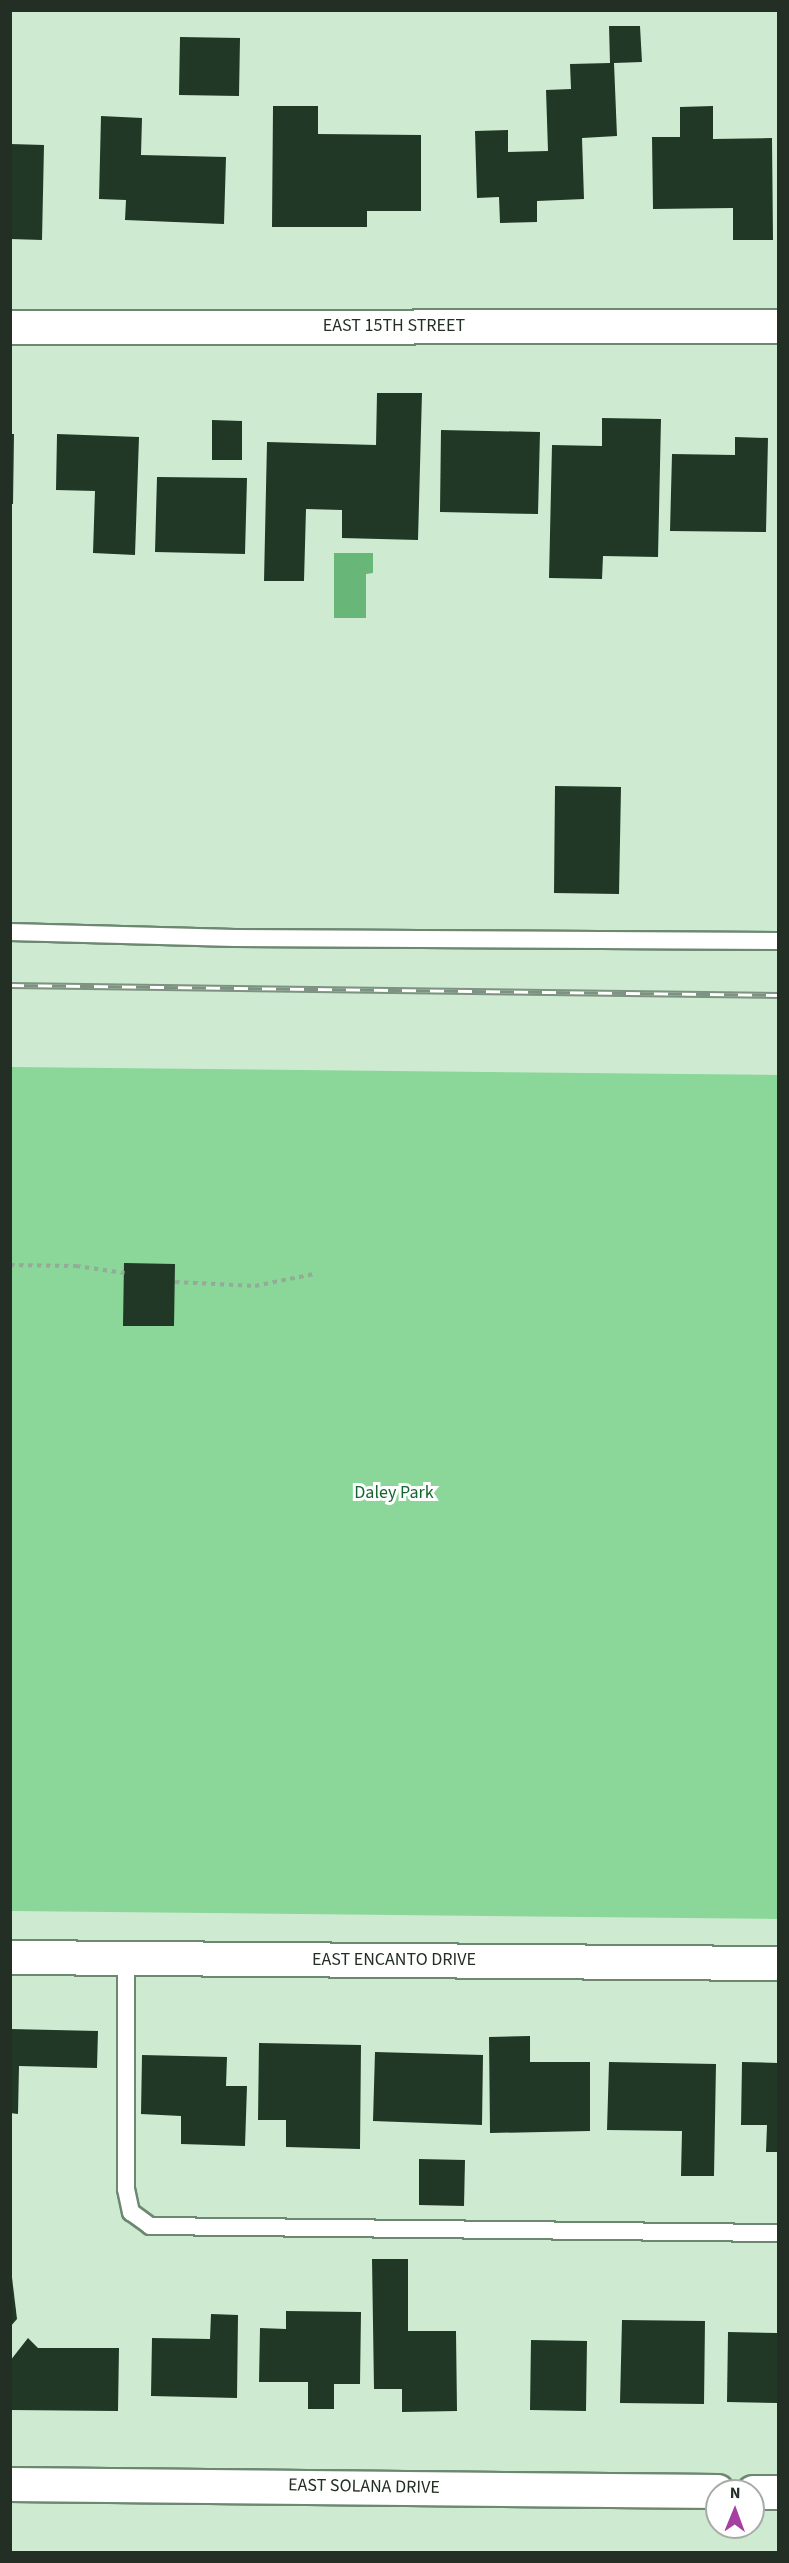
<!DOCTYPE html>
<html>
<head>
<meta charset="utf-8">
<style>
	body { margin:0 }
	#map { position:relative; width:789px; height:2563px; overflow:hidden; background:#ceebd2; font-family:"Source Sans 3",sans-serif }
	div>[style] { position:absolute }
	.green>* { inset:0; background:#8ad799 }
	.water>* { inset:0; background:#69b679 }
	.building>* { inset:0; background:#203825 }
	.path>* { height:4px; margin-top:-2px; transform-origin:0; background:repeating-linear-gradient(90deg,#94ab97 0 4.5px,transparent 0 9px) }
	.roads { filter:drop-shadow(2px 0 #6d8871) drop-shadow(-2px 0 #6d8871) drop-shadow(0 2px #6d8871) drop-shadow(0 -2px #6d8871) }
	.lane>* { height:16px; margin:-8px; padding:0 8px; transform-origin:8px; border-radius:8px; background:#fff }
	.street>* { height:33px; margin:-16.5px; padding:0 16.5px; transform-origin:16.5px; border-radius:16.5px; background:#fff }
	.rail>* { height:7px; margin-top:-3.5px; transform-origin:0; background:repeating-linear-gradient(90deg,#fff 0 14px,#7d9280 0 28px); box-sizing:border-box; border-block:2px solid #7d9280 }
	span { translate:-50% -50%; white-space:nowrap; text-align:center; line-height:1.15; -webkit-text-stroke:6px #fff; paint-order:stroke }
	.street-label { font-size:18px; color:#232e25 }
	.park-label { font-size:18px; color:#12672f }
	.frame { position:absolute; inset:0; border:12px solid #232e25; pointer-events:none }
	.north { position:absolute; left:705px; top:2479px; width:60px; height:60px; box-sizing:border-box; background:#fff; border:2px solid #a7aba8; border-radius:50%; rotate:1deg; font-size:16px; font-weight:700; line-height:24px; text-align:center; color:#232e25 }
	.north::after { content:''; display:block; margin:auto; width:21px; height:27px; background:#a63fa2; clip-path:polygon(50% 0,100% 100%,50% 72%,0 100%) }
</style>
</head>
<body>
<div id="map">
	<div class="green">
		<div style="clip-path:polygon(11px 1067px,778px 1075px,778px 1919px,11px 1911px)"></div>
	</div>
	<div class="water">
		<div style="clip-path:polygon(334px 553px,373px 553px,373px 573px,366px 574px,366px 618px,334px 618px)"></div>
	</div>
	<div class="building">
		<div style="clip-path:polygon(609px 26px,640px 26px,642px 62px,614px 63px,617px 136px,582px 138px,584px 199px,537px 201px,537px 222px,500px 223px,499px 197px,477px 198px,475px 131px,508px 130px,508px 152px,548px 151px,546px 90px,571px 89px,570px 64px,610px 63px)"></div>
		<div style="clip-path:polygon(180px 37px,240px 38px,239px 96px,179px 95px)"></div>
		<div style="clip-path:polygon(273px 106px,318px 106px,318px 134px,421px 135px,421px 211px,367px 211px,367px 227px,272px 227px)"></div>
		<div style="clip-path:polygon(713px 106px,713px 139px,772px 138px,773px 240px,733px 240px,733px 208px,653px 209px,652px 137px,680px 137px,680px 107px)"></div>
		<div style="clip-path:polygon(101px 116px,142px 118px,141px 155px,226px 157px,224px 224px,125px 220px,126px 200px,99px 199px)"></div>
		<div style="clip-path:polygon(10px 144px,44px 145px,42px 240px,10px 239px)"></div>
		<div style="clip-path:polygon(377px 393px,422px 393px,418px 540px,342px 538px,342px 510px,306px 509px,304px 581px,264px 581px,267px 442px,376px 445px)"></div>
		<div style="clip-path:polygon(602px 418px,661px 419px,658px 557px,603px 556px,602px 579px,549px 578px,552px 445px,602px 446px)"></div>
		<div style="clip-path:polygon(212px 420px,242px 421px,242px 460px,212px 460px)"></div>
		<div style="clip-path:polygon(441px 430px,540px 432px,538px 514px,440px 512px)"></div>
		<div style="clip-path:polygon(10px 434px,14px 434px,13px 504px,10px 504px)"></div>
		<div style="clip-path:polygon(57px 434px,139px 437px,135px 555px,93px 553px,95px 491px,56px 490px)"></div>
		<div style="clip-path:polygon(735px 437px,768px 438px,766px 532px,670px 531px,672px 454px,735px 455px)"></div>
		<div style="clip-path:polygon(157px 477px,247px 478px,245px 554px,155px 552px)"></div>
		<div style="clip-path:polygon(555px 786px,621px 787px,619px 894px,554px 893px)"></div>
		<div style="clip-path:polygon(124px 1263px,175px 1264px,174px 1326px,123px 1326px)"></div>
		<div style="clip-path:polygon(10px 2029px,98px 2031px,97px 2068px,19px 2066px,18px 2114px,10px 2113px)"></div>
		<div style="clip-path:polygon(530px 2036px,530px 2062px,590px 2062px,590px 2131px,490px 2133px,489px 2037px)"></div>
		<div style="clip-path:polygon(259px 2043px,361px 2045px,360px 2149px,286px 2147px,286px 2120px,258px 2120px)"></div>
		<div style="clip-path:polygon(375px 2052px,483px 2055px,482px 2125px,373px 2121px)"></div>
		<div style="clip-path:polygon(142px 2055px,227px 2057px,226px 2086px,247px 2086px,245px 2146px,181px 2144px,181px 2116px,141px 2114px)"></div>
		<div style="clip-path:polygon(609px 2062px,716px 2064px,714px 2176px,681px 2176px,682px 2131px,607px 2130px)"></div>
		<div style="clip-path:polygon(742px 2062px,778px 2063px,778px 2152px,766px 2152px,767px 2125px,741px 2125px)"></div>
		<div style="clip-path:polygon(419px 2159px,465px 2160px,464px 2206px,419px 2205px)"></div>
		<div style="clip-path:polygon(372px 2259px,408px 2259px,408px 2331px,456px 2331px,457px 2411px,402px 2412px,402px 2389px,374px 2389px)"></div>
		<div style="clip-path:polygon(10px 2261px,17px 2319px,10px 2327px)"></div>
		<div style="clip-path:polygon(286px 2311px,361px 2312px,360px 2384px,334px 2384px,334px 2409px,308px 2409px,308px 2382px,259px 2382px,260px 2328px,286px 2329px)"></div>
		<div style="clip-path:polygon(211px 2314px,238px 2315px,237px 2398px,151px 2396px,152px 2338px,210px 2339px)"></div>
		<div style="clip-path:polygon(622px 2320px,705px 2321px,704px 2404px,620px 2403px)"></div>
		<div style="clip-path:polygon(728px 2332px,778px 2333px,778px 2403px,727px 2402px)"></div>
		<div style="clip-path:polygon(28px 2338px,38px 2348px,119px 2348px,118px 2411px,10px 2410px,10px 2361px)"></div>
		<div style="clip-path:polygon(531px 2340px,587px 2341px,586px 2411px,530px 2410px)"></div>
	</div>
	<div class="path">
		<div style="left:10px;top:1265px;width:66px;rotate:0.9deg"></div>
		<div style="left:76px;top:1266px;width:49px;rotate:8.3deg"></div>
		<div style="left:175px;top:1282px;width:80px;rotate:2.9deg"></div>
		<div style="left:255px;top:1286px;width:60px;rotate:-11.5deg"></div>
	</div>
	<div class="roads">
		<div class="lane">
			<div style="left:10px;top:932px;width:225px;rotate:1.5deg"></div>
			<div style="left:235px;top:938px;width:543px;rotate:0.32deg"></div>
			<div style="left:126px;top:1958px;width:231px;rotate:90deg"></div>
			<div style="left:126px;top:2189px;width:24px;rotate:78deg"></div>
			<div style="left:131px;top:2212px;width:24px;rotate:36deg"></div>
			<div style="left:150px;top:2226px;width:628px;rotate:0.64deg"></div>
		</div>
		<div class="street">
			<div style="left:10px;top:327px;width:768px;rotate:-0.07deg"></div>
			<div style="left:10px;top:1957px;width:768px;rotate:0.45deg"></div>
			<div style="left:10px;top:2484px;width:707px;rotate:0.57deg"></div>
			<div style="left:753px;top:2492px;width:25px"></div>
		</div>
	</div>
	<div class="rail">
		<div style="left:10px;top:985px;width:768px;rotate:0.75deg"></div>
	</div>
	<div class="street-label">
		<span style="left:394px;top:326px">EAST 15TH STREET</span>
		<span style="left:394px;top:1960px">EAST ENCANTO DRIVE</span>
		<span style="left:364px;top:2487px;rotate:1deg">EAST SOLANA DRIVE</span>
	</div>
	<div class="park-label">
		<span style="left:394px;top:1493px">Daley Park</span>
	</div>
	<div class="frame"></div>
	<div class="north">N</div>
</div>
</body>
</html>
